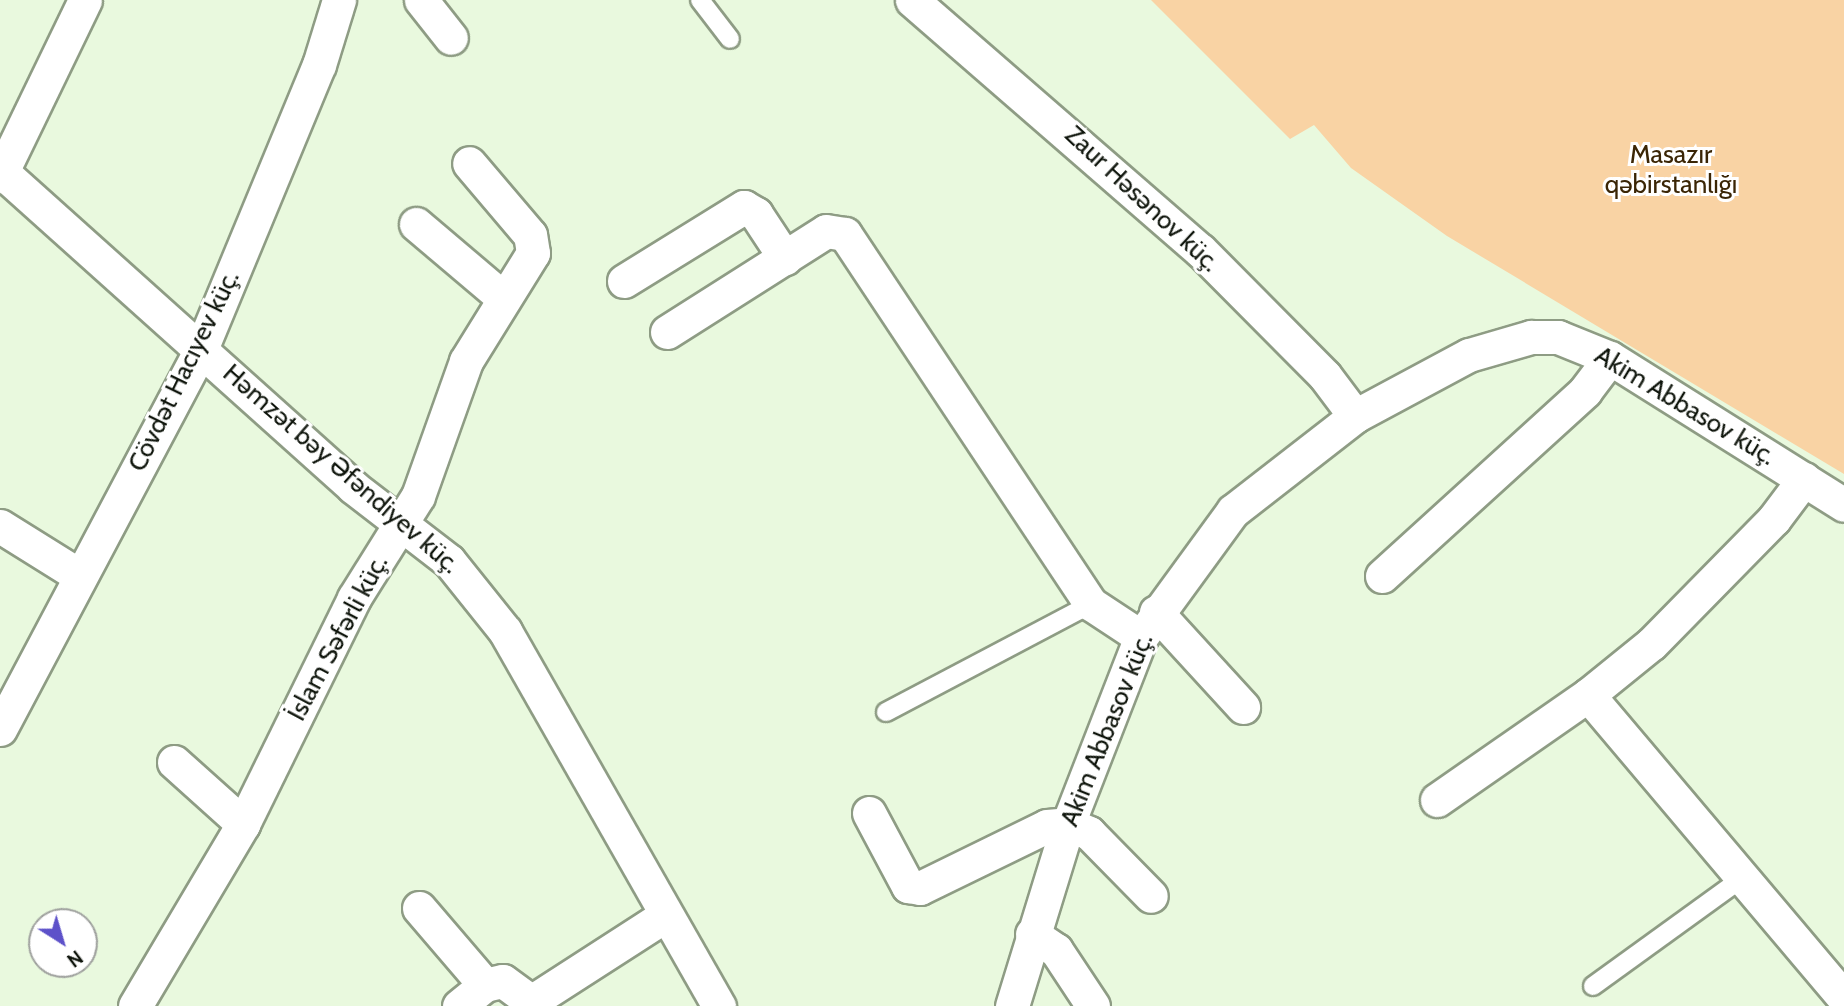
<!DOCTYPE html>
<html>
<head>
<meta charset="utf-8">
<style>
	body { margin:0 }
	#map { position:relative; width:1844px; height:1006px; overflow:hidden; background:#e9f9de; font-family:Cabin,sans-serif }
	div>[style] { position:absolute }
	.green>* { inset:0; background:#f9d3a4 }
	.roads { filter:drop-shadow(2px 0 #8e9c84) drop-shadow(-2px 0 #8e9c84) drop-shadow(0 2px #8e9c84) drop-shadow(0 -2px #8e9c84) }
	.lane>* { height:18px; margin:-9px; padding:0 9px; transform-origin:9px; border-radius:9px; background:#fff }
	.street>* { height:33px; margin:-16.5px; padding:0 16.5px; transform-origin:16.5px; border-radius:16.5px; background:#fff }
	span { translate:-50% -50%; white-space:nowrap; text-align:center; line-height:1.15; -webkit-text-stroke:6px #fff; paint-order:stroke }
	.park-label { font-size:26px; color:#3a2505 }
	.street-label { font-size:26px; color:#0f150c }
	.north { position:absolute; left:28px; top:908px; width:70px; height:70px; box-sizing:border-box; background:#fff; border:2px solid #9fa19e; border-radius:50%; rotate:143deg; font-size:19px; font-weight:700; line-height:28px; text-align:center; color:#0f150c }
	.north::after { content:''; display:block; margin:auto; width:24px; height:32px; background:#5d51c9; clip-path:polygon(50% 0,100% 100%,50% 72%,0 100%) }
</style>
</head>
<body>
<div id="map">
	<div class="green">
		<div style="clip-path:polygon(1151px 0,1844px 0,1844px 474px,1447px 236px,1351px 168px,1314px 125px,1290px 139px)"></div>
	</div>
	<div class="roads">
		<div class="lane">
			<div style="left:700px;top:0;width:49px;rotate:52.4deg"></div>
			<div style="left:886px;top:712px;width:232px;rotate:-27.8deg"></div>
			<div style="left:1593px;top:986px;width:183px;rotate:-35.9deg"></div>
		</div>
		<div class="street">
			<div style="left:421px;top:0;width:48px;rotate:51.7deg"></div>
			<div style="left:912px;top:0;width:381px;rotate:41deg"></div>
			<div style="left:1200px;top:250px;width:177px;rotate:45.2deg"></div>
			<div style="left:1325px;top:376px;width:50px;rotate:53.1deg"></div>
			<div style="left:0;top:170px;width:474px;rotate:41.9deg"></div>
			<div style="left:353px;top:487px;width:121px;rotate:37.6deg"></div>
			<div style="left:449px;top:561px;width:90px;rotate:51.3deg"></div>
			<div style="left:505px;top:631px;width:432px;rotate:60.3deg"></div>
			<div style="left:0;top:176px;width:195px;rotate:-64.2deg"></div>
			<div style="left:416px;top:224px;width:113px;rotate:40.3deg"></div>
			<div style="left:624px;top:281px;width:141px;rotate:-31.7deg"></div>
			<div style="left:744px;top:207px;width:14px;rotate:30deg"></div>
			<div style="left:756px;top:214px;width:53px;rotate:56.6deg"></div>
			<div style="left:667px;top:332px;width:188px;rotate:-32.4deg"></div>
			<div style="left:826px;top:231px;width:19px;rotate:9deg"></div>
			<div style="left:845px;top:234px;width:444px;rotate:56.4deg"></div>
			<div style="left:1091px;top:604px;width:60px;rotate:33.4deg"></div>
			<div style="left:1804px;top:479px;width:50px;rotate:126.9deg"></div>
			<div style="left:1774px;top:519px;width:175px;rotate:134.5deg"></div>
			<div style="left:1651px;top:644px;width:81px;rotate:141deg"></div>
			<div style="left:1588px;top:695px;width:397px;rotate:49.8deg"></div>
			<div style="left:0;top:526px;width:94px;rotate:32deg"></div>
			<div style="left:1382px;top:576px;width:275px;rotate:-42.3deg"></div>
			<div style="left:1585px;top:391px;width:41px;rotate:-52.9deg"></div>
			<div style="left:1156px;top:612px;width:129px;rotate:47.5deg"></div>
			<div style="left:0;top:729px;width:432px;rotate:-62.1deg"></div>
			<div style="left:202px;top:347px;width:305px;rotate:-67.5deg"></div>
			<div style="left:319px;top:65px;width:68px;rotate:-72.9deg"></div>
			<div style="left:174px;top:762px;width:93px;rotate:41.9deg"></div>
			<div style="left:1437px;top:800px;width:184px;rotate:-34.8deg"></div>
			<div style="left:869px;top:813px;width:83px;rotate:61.9deg"></div>
			<div style="left:908px;top:886px;width:12px;rotate:9deg"></div>
			<div style="left:920px;top:888px;width:141px;rotate:-26deg"></div>
			<div style="left:1047px;top:826px;width:21px;rotate:-5deg"></div>
			<div style="left:1068px;top:824px;width:23px;rotate:23deg"></div>
			<div style="left:1089px;top:833px;width:88px;rotate:45.5deg"></div>
			<div style="left:419px;top:908px;width:101px;rotate:49.4deg"></div>
			<div style="left:1032px;top:934px;width:29px;rotate:34deg"></div>
			<div style="left:1056px;top:950px;width:67px;rotate:56.5deg"></div>
			<div style="left:534px;top:1000px;width:153px;rotate:-32.8deg"></div>
			<div style="left:135px;top:1006px;width:212px;rotate:-59.3deg"></div>
			<div style="left:243px;top:824px;width:252px;rotate:-63.8deg"></div>
			<div style="left:354px;top:598px;width:120px;rotate:-57.9deg"></div>
			<div style="left:418px;top:496px;width:143px;rotate:-70.4deg"></div>
			<div style="left:466px;top:361px;width:127px;rotate:-58.2deg"></div>
			<div style="left:533px;top:253px;width:18px;rotate:-99deg"></div>
			<div style="left:530px;top:235px;width:94px;rotate:-130.3deg"></div>
			<div style="left:459px;top:1006px;width:33px;rotate:-39deg"></div>
			<div style="left:485px;top:985px;width:18px;rotate:-13deg"></div>
			<div style="left:503px;top:981px;width:42px;rotate:36.3deg"></div>
			<div style="left:1012px;top:1006px;width:190px;rotate:-72.9deg"></div>
			<div style="left:1068px;top:824px;width:201px;rotate:-68.7deg"></div>
			<div style="left:1141px;top:637px;width:156px;rotate:-53.9deg"></div>
			<div style="left:1233px;top:511px;width:155px;rotate:-37.9deg"></div>
			<div style="left:1355px;top:416px;width:129px;rotate:-28.2deg"></div>
			<div style="left:1469px;top:355px;width:65px;rotate:-16.2deg"></div>
			<div style="left:1531px;top:337px;width:27px"></div>
			<div style="left:1558px;top:337px;width:56px;rotate:22deg"></div>
			<div style="left:1610px;top:358px;width:276px;rotate:32.1deg"></div>
		</div>
	</div>
	<div class="park-label">
		<span style="left:1671px;top:170px">Masazır<br>qəbirstanlığı</span>
	</div>
	<div class="street-label">
		<span style="left:1142px;top:199px;rotate:43deg">Zaur Həsənov küç.</span>
		<span style="left:184px;top:371px;rotate:-64deg">Cövdət Hacıyev küç.</span>
		<span style="left:1685px;top:406px;rotate:31deg">Akim Abbasov küç.</span>
		<span style="left:341px;top:469px;rotate:41deg">Həmzət bəy Əfəndiyev küç.</span>
		<span style="left:338px;top:638px;rotate:-62deg">İslam Səfərli küç.</span>
		<span style="left:1107px;top:730px;rotate:-68deg">Akim Abbasov küç.</span>
	</div>
	<div class="north">N</div>
</div>
</body>
</html>
